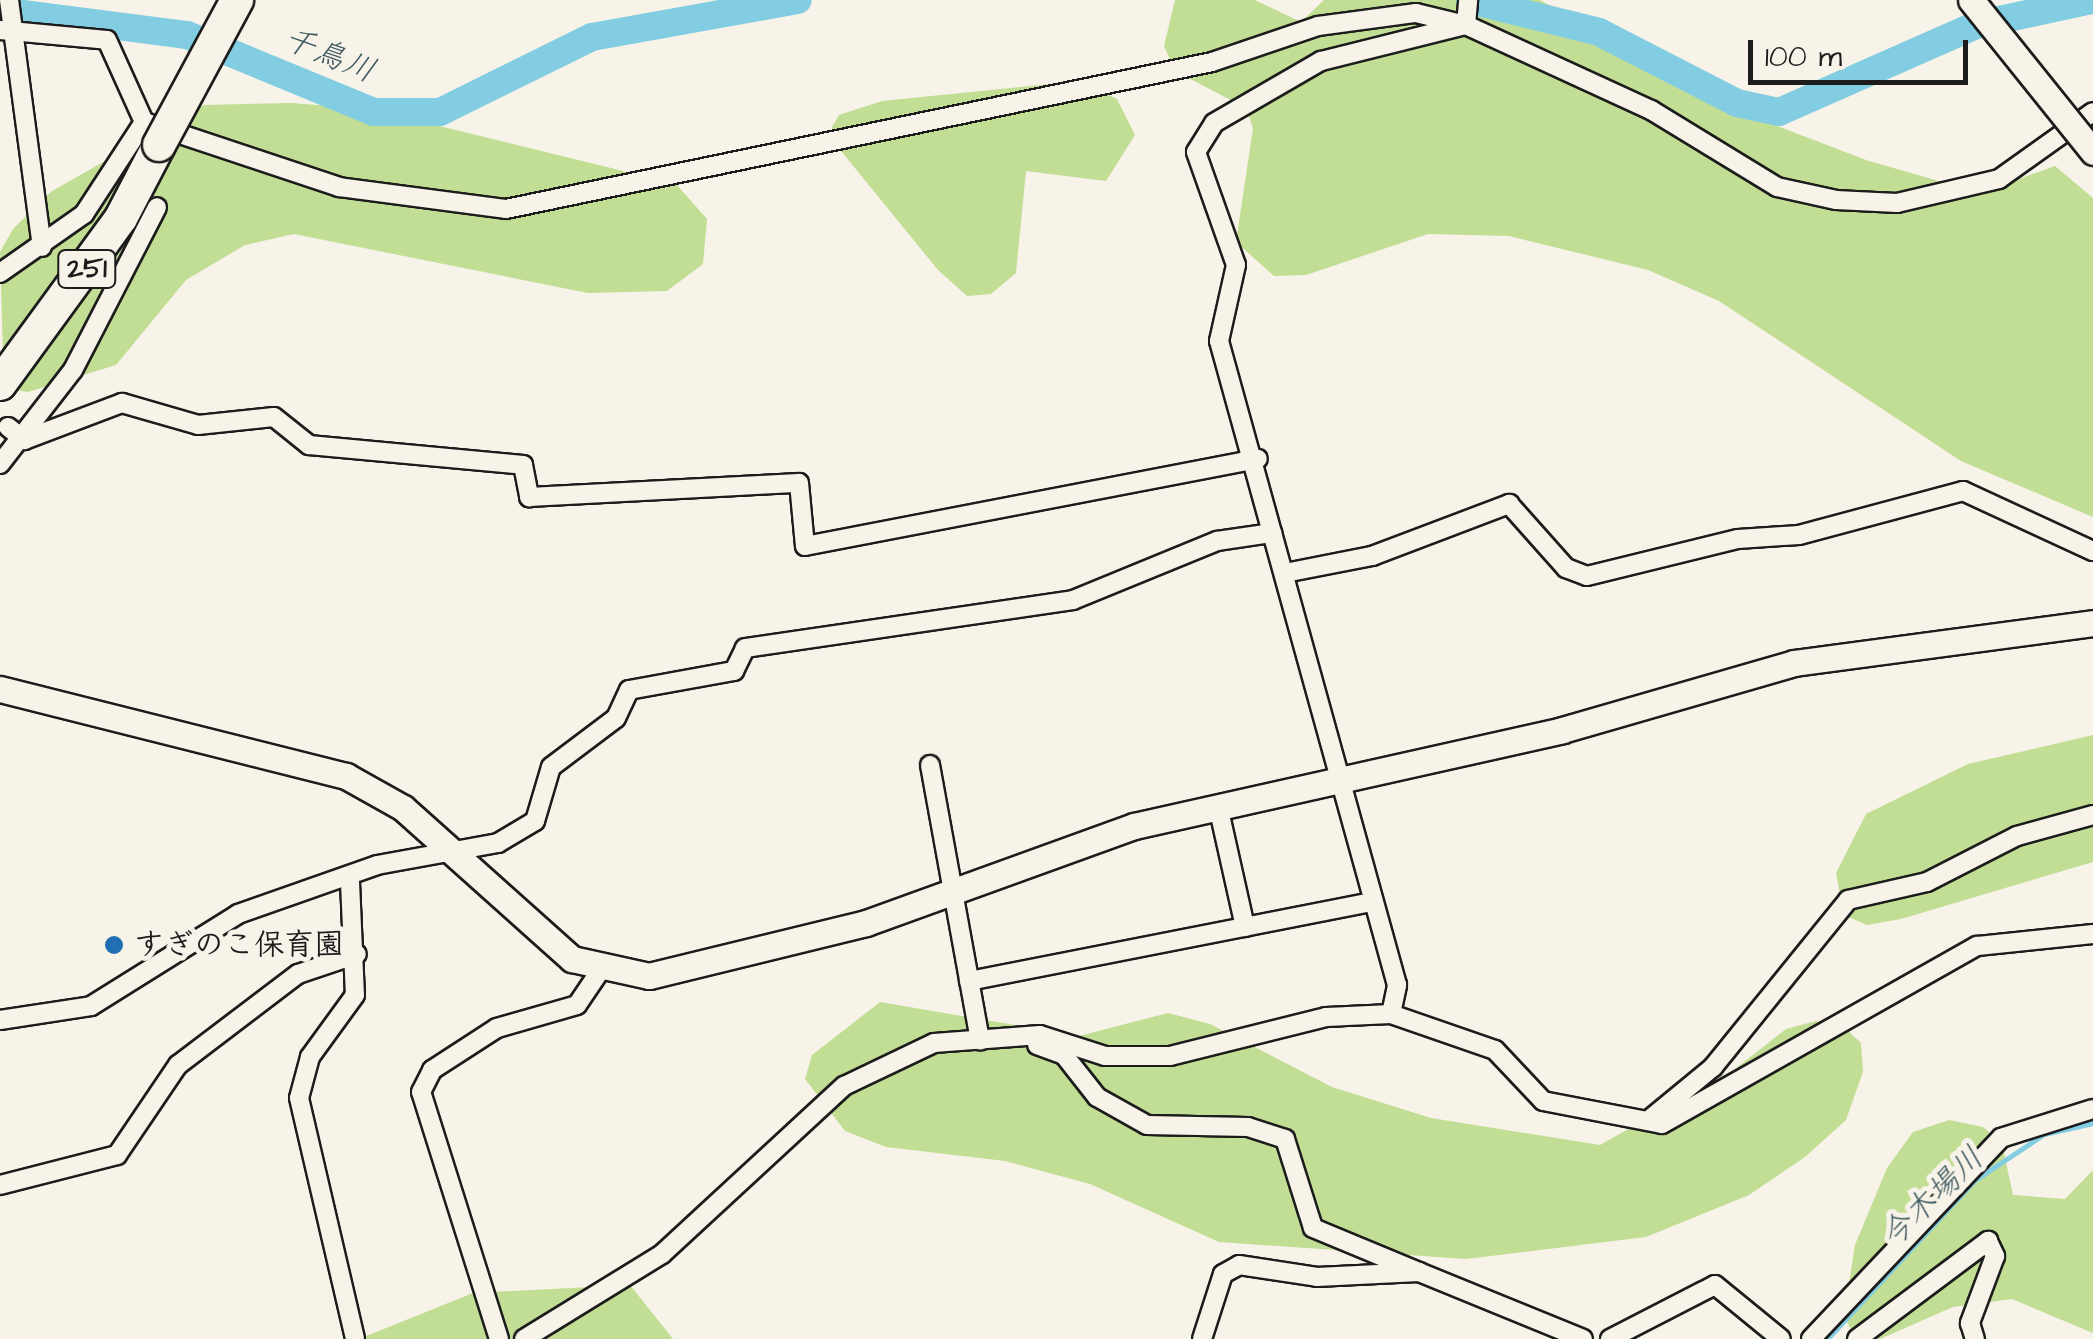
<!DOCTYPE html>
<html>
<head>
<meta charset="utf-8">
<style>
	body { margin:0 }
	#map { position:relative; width:2093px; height:1339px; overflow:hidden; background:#f7f3e8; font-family:"Architects Daughter","Klee One",sans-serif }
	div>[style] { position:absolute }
	.green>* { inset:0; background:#c2dd94 }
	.stream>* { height:5px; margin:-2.5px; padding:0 2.5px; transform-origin:2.5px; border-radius:2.5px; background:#83cde3 }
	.river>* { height:28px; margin:-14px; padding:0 14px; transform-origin:14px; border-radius:14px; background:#83cde3 }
	.roads { filter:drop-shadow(2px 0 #1c1c1c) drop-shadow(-2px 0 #1c1c1c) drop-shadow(0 2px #1c1c1c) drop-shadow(0 -2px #1c1c1c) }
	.street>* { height:18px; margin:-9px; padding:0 9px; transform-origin:9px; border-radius:9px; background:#f7f3e8 }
	.secondary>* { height:25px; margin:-12.5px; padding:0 12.5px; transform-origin:12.5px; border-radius:12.5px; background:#f7f3e8 }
	.highway>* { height:32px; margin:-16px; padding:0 16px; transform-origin:16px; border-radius:16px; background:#f7f3e8 }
	.bridges { filter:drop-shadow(2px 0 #1c1c1c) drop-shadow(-2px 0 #1c1c1c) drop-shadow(0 2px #1c1c1c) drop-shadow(0 -2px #1c1c1c) }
	.secondary-bridge>* { height:25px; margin:-12.5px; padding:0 12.5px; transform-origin:12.5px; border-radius:12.5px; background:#f7f3e8 }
	.highway-bridge>* { height:32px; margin:-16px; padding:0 16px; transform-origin:16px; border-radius:16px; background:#f7f3e8 }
	.dots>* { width:28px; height:28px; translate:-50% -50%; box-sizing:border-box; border:5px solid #f7f3e8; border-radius:50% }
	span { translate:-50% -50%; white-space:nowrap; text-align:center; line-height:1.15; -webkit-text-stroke:10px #f7f3e8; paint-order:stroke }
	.shield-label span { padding:2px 8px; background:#f7f3e8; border:2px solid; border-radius:8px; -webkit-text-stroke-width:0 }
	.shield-label { font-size:28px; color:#1c1c1c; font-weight:700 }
	.poi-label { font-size:30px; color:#1c1c1c; font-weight:700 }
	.left { translate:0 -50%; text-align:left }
	.water-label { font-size:32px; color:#405a62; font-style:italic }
	.scale { position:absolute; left:1748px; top:40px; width:220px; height:45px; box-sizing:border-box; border:5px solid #1c1c1c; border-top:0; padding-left:12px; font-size:30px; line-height:35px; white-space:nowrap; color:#1c1c1c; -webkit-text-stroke:8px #f7f3e8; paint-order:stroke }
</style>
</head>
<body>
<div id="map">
	<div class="green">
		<div style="clip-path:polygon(1175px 0,1255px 0,1301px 22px,1324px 0,1540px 0,1749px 115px,1866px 160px,1980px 193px,2055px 166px,2093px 198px,2093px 517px,1961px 461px,1719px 301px,1648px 270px,1509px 236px,1428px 234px,1306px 275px,1274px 276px,1236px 242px,1253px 128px,1246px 108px,1175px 71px,1164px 46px)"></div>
		<div style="clip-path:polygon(1080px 81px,1117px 99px,1135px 135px,1106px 181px,1026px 171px,1016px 273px,991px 294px,967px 296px,938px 270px,837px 146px,832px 127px,839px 115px,882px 101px)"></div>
		<div style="clip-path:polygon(291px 103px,370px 109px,676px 184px,707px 219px,703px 264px,667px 291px,588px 293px,294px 234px,245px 245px,186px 280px,116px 365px,28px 392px,4px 388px,0 252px,13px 229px,52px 191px,204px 105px)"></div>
		<div style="clip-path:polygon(2093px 735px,2093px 862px,1901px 919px,1867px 925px,1844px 915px,1836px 873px,1866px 814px,1968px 764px)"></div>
		<div style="clip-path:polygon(880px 1002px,1079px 1036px,1168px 1013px,1210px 1024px,1332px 1087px,1431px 1118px,1600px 1145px,1735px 1069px,1786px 1029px,1816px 1021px,1844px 1027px,1861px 1043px,1863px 1072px,1846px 1120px,1805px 1157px,1749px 1195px,1646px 1237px,1466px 1259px,1219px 1242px,1090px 1184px,1005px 1161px,886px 1147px,845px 1131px,805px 1079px,812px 1055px)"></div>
		<div style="clip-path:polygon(1949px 1120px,1983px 1127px,2002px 1144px,2013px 1195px,2065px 1199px,2093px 1170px,2093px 1333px,2012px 1299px,1953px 1307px,1880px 1339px,1854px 1336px,1844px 1315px,1855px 1245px,1887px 1168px,1913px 1132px)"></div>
		<div style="clip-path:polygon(630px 1285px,673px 1339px,359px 1339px,473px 1293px)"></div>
	</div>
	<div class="stream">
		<div style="left:1827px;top:1339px;width:217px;rotate:-47.1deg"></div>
		<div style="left:1975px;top:1180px;width:83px;rotate:-33.7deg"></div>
		<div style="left:2044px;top:1134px;width:50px;rotate:-12.7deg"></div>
	</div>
	<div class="river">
		<div style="left:1470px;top:0;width:133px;rotate:13.9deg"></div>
		<div style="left:1599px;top:32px;width:155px;rotate:27.2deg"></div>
		<div style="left:1737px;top:103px;width:43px;rotate:12.1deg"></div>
		<div style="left:1779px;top:112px;width:215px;rotate:-23.8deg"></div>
		<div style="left:1976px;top:25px;width:119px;rotate:-12.2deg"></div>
		<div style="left:0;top:11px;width:189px;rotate:7.3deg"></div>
		<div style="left:187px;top:35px;width:202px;rotate:22.4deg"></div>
		<div style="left:374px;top:112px;width:66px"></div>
		<div style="left:440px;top:112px;width:169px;rotate:-26.3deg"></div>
		<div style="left:592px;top:37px;width:209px;rotate:-10.2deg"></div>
	</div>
	<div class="roads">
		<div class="street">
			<div style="left:9px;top:0;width:249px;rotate:82.4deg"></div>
			<div style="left:1466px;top:25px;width:25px;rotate:-85deg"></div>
			<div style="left:0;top:30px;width:107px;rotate:5.3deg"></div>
			<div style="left:107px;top:40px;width:90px;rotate:65.7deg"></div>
			<div style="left:0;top:273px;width:103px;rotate:-35.1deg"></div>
			<div style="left:84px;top:214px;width:110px;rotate:-56.9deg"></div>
			<div style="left:144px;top:122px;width:206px;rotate:18.4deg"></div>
			<div style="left:339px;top:187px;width:168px;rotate:7.5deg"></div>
			<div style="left:506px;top:209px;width:721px;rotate:-11.76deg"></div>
			<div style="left:1212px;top:62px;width:112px;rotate:-18.8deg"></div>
			<div style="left:1318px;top:26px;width:99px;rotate:-7.6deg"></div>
			<div style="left:1416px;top:13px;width:51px;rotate:13.5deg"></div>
			<div style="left:1466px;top:25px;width:204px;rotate:24.7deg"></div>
			<div style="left:1651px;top:110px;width:148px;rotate:31.4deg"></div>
			<div style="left:1777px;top:187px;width:60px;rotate:12.4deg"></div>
			<div style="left:1836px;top:200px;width:61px;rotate:2.8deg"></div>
			<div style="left:1897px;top:203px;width:105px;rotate:-13.2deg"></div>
			<div style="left:1999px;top:179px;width:115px;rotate:-35.5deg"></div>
			<div style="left:8px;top:427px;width:21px;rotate:39deg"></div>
			<div style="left:24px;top:440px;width:105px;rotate:-20.7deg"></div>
			<div style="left:122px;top:403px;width:79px;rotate:16.1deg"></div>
			<div style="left:198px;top:425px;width:76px;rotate:-6deg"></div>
			<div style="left:274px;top:417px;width:45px;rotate:38.7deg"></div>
			<div style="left:309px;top:445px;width:215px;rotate:5.3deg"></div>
			<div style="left:523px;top:465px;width:33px;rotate:79deg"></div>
			<div style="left:529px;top:497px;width:270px;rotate:-3deg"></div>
			<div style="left:799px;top:483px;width:63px;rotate:84.6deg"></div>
			<div style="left:805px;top:546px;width:461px;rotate:-10.9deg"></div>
			<div style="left:0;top:464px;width:119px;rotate:-52.2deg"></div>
			<div style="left:73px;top:370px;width:183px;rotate:-62.7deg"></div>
			<div style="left:1285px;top:573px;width:89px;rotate:-11.1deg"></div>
			<div style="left:1372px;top:556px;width:147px;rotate:-20.8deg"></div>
			<div style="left:1509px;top:504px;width:86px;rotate:48.3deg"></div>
			<div style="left:1566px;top:568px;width:22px;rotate:21deg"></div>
			<div style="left:1587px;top:576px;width:155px;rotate:-13.8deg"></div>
			<div style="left:1738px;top:539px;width:61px;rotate:-3.8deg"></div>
			<div style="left:1799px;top:535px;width:170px;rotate:-15deg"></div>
			<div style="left:1963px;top:491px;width:143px;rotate:24.8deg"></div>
			<div style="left:930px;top:765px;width:280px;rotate:79.7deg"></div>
			<div style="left:1218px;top:806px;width:124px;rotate:77.4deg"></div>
			<div style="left:350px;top:882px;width:113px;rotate:87.5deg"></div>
			<div style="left:355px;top:995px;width:77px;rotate:126deg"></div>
			<div style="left:310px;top:1057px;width:42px;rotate:105deg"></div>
			<div style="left:299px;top:1098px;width:247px;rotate:76.9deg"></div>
			<div style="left:969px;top:981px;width:409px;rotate:-11.1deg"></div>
			<div style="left:1391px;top:1014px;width:30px;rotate:-78deg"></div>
			<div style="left:1397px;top:985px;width:668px;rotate:-105.45deg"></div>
			<div style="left:1219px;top:341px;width:78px;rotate:-77.4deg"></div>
			<div style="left:1236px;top:265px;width:120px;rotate:-109.5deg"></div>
			<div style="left:1196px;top:152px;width:34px;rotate:-58deg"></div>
			<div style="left:1214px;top:123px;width:124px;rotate:-30.1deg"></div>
			<div style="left:1321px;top:61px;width:148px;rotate:-14deg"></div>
			<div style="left:0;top:1020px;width:92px;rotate:-8.7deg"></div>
			<div style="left:91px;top:1006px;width:173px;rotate:-32deg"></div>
			<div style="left:238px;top:914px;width:147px;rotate:-19.4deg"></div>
			<div style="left:377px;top:865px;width:123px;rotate:-10.3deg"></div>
			<div style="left:498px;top:843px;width:43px;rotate:-30.7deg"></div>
			<div style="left:535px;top:821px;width:56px;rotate:-73.5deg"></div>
			<div style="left:551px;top:767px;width:81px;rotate:-37deg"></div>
			<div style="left:616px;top:718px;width:31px;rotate:-65deg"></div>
			<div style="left:629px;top:690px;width:107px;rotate:-10.3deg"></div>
			<div style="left:734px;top:671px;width:25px;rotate:-64deg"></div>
			<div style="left:745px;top:648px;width:331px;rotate:-8.3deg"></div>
			<div style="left:1073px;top:600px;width:156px;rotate:-22.3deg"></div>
			<div style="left:1217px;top:541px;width:56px;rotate:-8.3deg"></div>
			<div style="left:1037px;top:1045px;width:29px;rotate:20deg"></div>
			<div style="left:1064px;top:1055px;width:53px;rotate:51.8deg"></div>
			<div style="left:1097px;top:1097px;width:57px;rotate:29.2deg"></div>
			<div style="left:1147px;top:1125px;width:101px;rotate:1.1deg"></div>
			<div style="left:1248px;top:1127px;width:39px;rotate:18deg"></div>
			<div style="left:1285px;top:1139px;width:93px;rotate:72.5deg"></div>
			<div style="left:1313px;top:1228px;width:115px;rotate:22.5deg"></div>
			<div style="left:1650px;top:1119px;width:82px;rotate:-39.5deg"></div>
			<div style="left:1713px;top:1067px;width:215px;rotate:-51deg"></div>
			<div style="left:1848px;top:900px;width:81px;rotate:-12.8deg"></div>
			<div style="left:1927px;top:882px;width:101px;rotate:-27.1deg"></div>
			<div style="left:2017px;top:836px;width:79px;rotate:-15.4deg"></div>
			<div style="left:0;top:1185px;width:121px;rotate:-14.4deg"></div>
			<div style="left:117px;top:1155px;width:109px;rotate:-55.9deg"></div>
			<div style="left:178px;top:1065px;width:151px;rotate:-37.2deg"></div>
			<div style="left:298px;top:974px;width:62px;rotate:-18.7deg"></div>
			<div style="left:499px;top:1339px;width:259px;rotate:-107.5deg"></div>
			<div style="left:421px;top:1092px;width:25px;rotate:-63deg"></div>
			<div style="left:432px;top:1070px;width:77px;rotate:-32.9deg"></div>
			<div style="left:497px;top:1028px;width:83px;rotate:-16deg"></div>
			<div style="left:577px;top:1005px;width:41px;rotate:-55.9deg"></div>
			<div style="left:524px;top:1339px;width:162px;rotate:-31.6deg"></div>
			<div style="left:662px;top:1254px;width:248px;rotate:-42.7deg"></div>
			<div style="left:844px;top:1086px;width:100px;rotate:-25.5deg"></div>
			<div style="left:934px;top:1043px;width:106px;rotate:-4.3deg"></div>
			<div style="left:1040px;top:1035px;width:68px;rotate:17.9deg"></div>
			<div style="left:1105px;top:1056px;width:65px"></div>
			<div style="left:1170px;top:1056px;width:161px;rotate:-14deg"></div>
			<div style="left:1326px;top:1017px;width:65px;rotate:-2.6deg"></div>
			<div style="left:1391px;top:1014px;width:110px;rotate:19.1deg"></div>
			<div style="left:1495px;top:1050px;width:70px;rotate:46.7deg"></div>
			<div style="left:1543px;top:1101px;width:121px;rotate:10.9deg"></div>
			<div style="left:1662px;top:1124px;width:362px;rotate:-29.5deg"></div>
			<div style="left:1977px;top:946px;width:117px;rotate:-5.9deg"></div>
			<div style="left:1202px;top:1339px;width:68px;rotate:-72.1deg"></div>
			<div style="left:1223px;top:1274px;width:18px;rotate:-29deg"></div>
			<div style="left:1239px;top:1265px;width:79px;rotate:8.7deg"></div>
			<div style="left:1317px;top:1277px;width:102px;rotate:-2.8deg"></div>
			<div style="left:1419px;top:1272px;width:177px;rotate:22.2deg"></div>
			<div style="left:1610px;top:1339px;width:118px;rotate:-27.2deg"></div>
			<div style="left:1715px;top:1285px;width:85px;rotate:39.3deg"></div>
			<div style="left:1811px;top:1339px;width:277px;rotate:-46.6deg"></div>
			<div style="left:2001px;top:1138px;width:96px;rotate:-17.5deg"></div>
			<div style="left:1857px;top:1339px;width:164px;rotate:-36.8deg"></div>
			<div style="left:1988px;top:1241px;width:17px;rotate:65deg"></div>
			<div style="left:1995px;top:1256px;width:72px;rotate:110.5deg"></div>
			<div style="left:1970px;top:1323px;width:17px;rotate:73deg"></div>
		</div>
		<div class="secondary">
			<div style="left:0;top:689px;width:357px;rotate:14.1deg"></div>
			<div style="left:346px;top:776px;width:65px;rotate:29.3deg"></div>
			<div style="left:403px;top:808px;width:227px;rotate:41.8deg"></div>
			<div style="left:572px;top:959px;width:79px;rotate:12.4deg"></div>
			<div style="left:649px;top:976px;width:223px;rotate:-13.7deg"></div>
			<div style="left:866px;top:923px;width:285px;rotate:-19.9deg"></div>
			<div style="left:1134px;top:826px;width:439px;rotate:-12.6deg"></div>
			<div style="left:1562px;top:730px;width:241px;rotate:-16.1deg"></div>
			<div style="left:1794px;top:663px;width:302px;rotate:-7.6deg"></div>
		</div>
		<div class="highway">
			<div style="left:0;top:384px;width:205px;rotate:-53.9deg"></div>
			<div style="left:121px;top:218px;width:82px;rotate:-62.5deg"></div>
		</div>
	</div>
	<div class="bridges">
		<div class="secondary-bridge">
			<div style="left:1971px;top:0;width:195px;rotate:51.2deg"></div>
		</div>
		<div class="highway-bridge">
			<div style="left:159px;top:145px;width:165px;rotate:-61.7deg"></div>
		</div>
	</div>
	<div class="dots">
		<div style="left:114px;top:945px;background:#1f6fb2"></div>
	</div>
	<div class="shield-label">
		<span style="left:87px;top:269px">251</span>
	</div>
	<div class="poi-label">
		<span class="left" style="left:134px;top:945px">すぎのこ保育園</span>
	</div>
	<div class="water-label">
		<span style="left:329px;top:56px;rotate:22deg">千鳥川</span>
		<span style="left:1933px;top:1198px;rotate:-44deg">今木場川</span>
	</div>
	<div class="scale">100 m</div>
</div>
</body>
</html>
